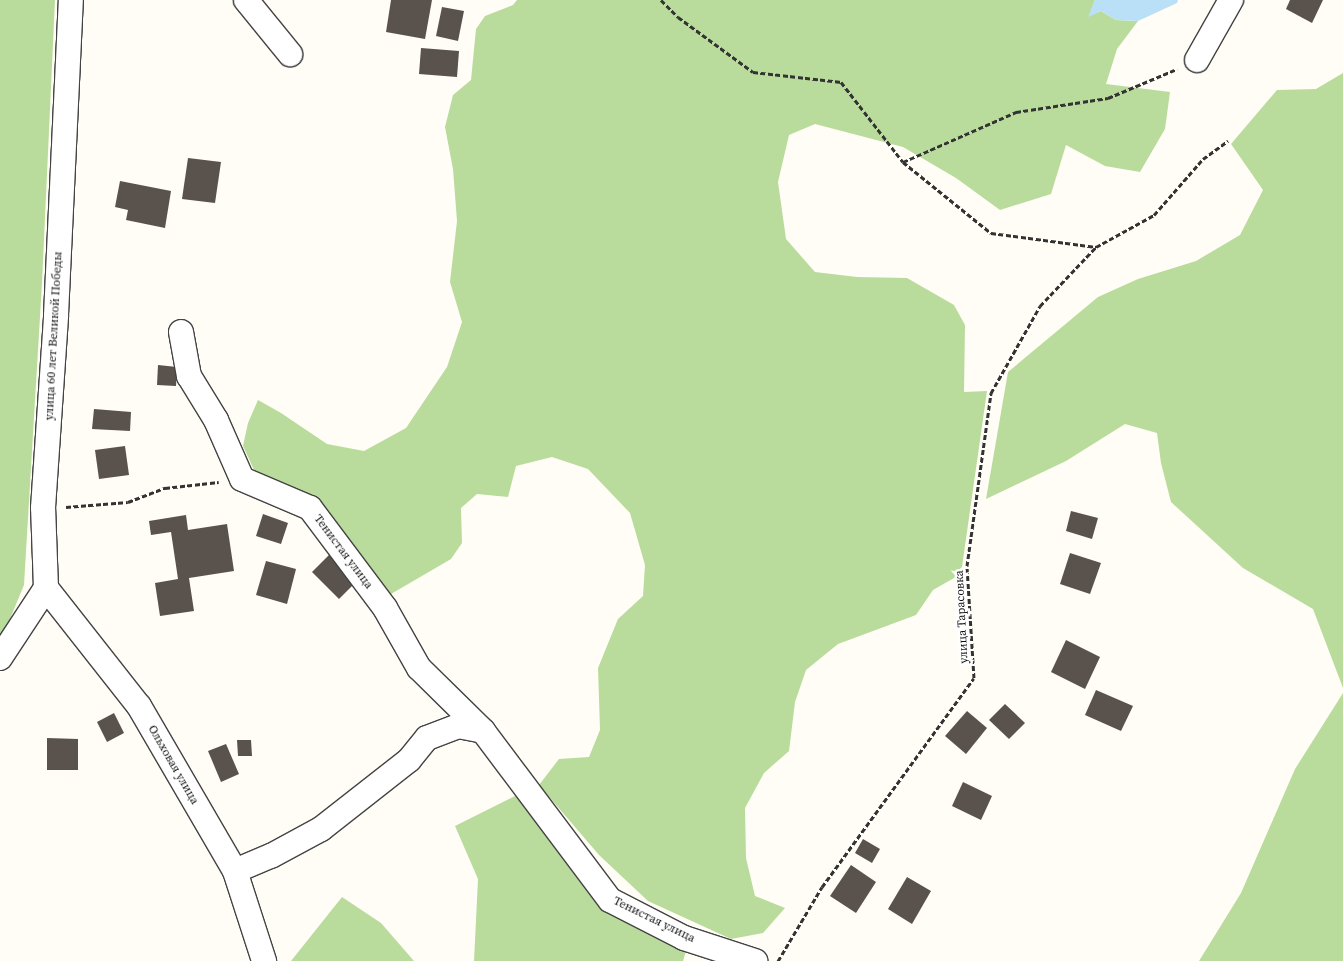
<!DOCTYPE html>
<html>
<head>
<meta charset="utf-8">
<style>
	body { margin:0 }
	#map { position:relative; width:1343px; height:961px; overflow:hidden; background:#fffdf5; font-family:"Source Serif 4",serif }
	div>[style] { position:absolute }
	.forest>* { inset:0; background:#b9dc9c }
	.water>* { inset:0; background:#b9e0f7 }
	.building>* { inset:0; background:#5a524d }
	.path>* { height:3px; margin-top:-1.5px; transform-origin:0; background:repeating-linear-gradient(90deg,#333 0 5px,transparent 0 7.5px) }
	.roads { filter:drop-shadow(1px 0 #444) drop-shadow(-1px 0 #444) drop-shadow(0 1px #444) drop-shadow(0 -1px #444) }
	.minor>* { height:24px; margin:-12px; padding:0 12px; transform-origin:12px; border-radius:12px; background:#fff }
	span { translate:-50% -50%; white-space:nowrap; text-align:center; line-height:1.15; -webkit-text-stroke:5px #fff; paint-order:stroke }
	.street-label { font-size:12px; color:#111 }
</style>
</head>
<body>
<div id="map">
	<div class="forest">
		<div style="clip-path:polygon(0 0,55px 0,42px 283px,24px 585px,0 643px)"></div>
		<div style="clip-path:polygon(517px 0,1095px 0,1089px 16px,1101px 11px,1116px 20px,1138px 21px,1117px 49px,1106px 84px,1170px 92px,1165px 129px,1140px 172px,1105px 166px,1066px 145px,1051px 194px,1000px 210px,956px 178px,903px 147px,815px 124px,789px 135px,778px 182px,786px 239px,815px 272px,857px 277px,907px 278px,954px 305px,965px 325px,964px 392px,987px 391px,961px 574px,933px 590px,916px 615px,838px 644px,806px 670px,795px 702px,789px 751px,764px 773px,745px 808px,746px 858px,755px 896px,785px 908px,763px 933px,731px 939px,648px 901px,599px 855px,539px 785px,559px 759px,589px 757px,600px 730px,598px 668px,618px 619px,643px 596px,645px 565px,630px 513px,588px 469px,552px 457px,516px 466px,508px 497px,477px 494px,461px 508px,462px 543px,451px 559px,391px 594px,320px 502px,255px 472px,243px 446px,248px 423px,258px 400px,281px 413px,327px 444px,364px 451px,406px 428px,447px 367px,462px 322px,450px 282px,457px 221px,453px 169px,445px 127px,453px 95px,471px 80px,476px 29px,485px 16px,513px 5px)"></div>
		<div style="clip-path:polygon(1343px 73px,1343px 688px,1313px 609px,1243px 568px,1171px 502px,1161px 463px,1157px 433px,1125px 424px,1066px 461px,986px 499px,1008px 372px,1098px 297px,1138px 279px,1196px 261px,1240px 235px,1263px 190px,1231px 144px,1277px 90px,1316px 89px)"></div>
		<div style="clip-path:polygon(1343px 693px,1343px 961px,1199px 961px,1241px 893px,1295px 769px)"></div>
		<div style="clip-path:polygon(519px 794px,604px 907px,686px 951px,683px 961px,474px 961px,478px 879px,455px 826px)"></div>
		<div style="clip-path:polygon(342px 897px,381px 923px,414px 961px,291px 961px)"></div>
	</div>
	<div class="water">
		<div style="clip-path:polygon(1095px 0,1178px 0,1177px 3px,1138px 21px,1116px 20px,1101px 11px,1088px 17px)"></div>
	</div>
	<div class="building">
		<div style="clip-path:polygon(391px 0,432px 0,425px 39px,386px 32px)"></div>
		<div style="clip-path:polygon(1290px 0,1323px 0,1312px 23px,1286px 9px)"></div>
		<div style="clip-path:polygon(442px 7px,464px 11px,458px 41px,436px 36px)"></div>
		<div style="clip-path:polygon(421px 48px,459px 51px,457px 77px,419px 74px)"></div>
		<div style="clip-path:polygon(188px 158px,221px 162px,215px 203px,182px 199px)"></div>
		<div style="clip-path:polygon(120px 181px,171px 191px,165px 228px,126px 220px,128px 210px,115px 207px)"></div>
		<div style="clip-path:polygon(158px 365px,177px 367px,176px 386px,157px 385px)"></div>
		<div style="clip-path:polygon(94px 409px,131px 412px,130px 431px,92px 429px)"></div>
		<div style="clip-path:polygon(125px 446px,129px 475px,99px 479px,95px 450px)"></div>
		<div style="clip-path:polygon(1071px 511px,1098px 518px,1092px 539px,1066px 531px)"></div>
		<div style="clip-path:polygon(263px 514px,288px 523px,281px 544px,256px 536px)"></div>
		<div style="clip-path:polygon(186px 515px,188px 530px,227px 524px,234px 571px,189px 578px,194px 611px,160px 616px,155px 583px,178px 579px,171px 532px,151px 535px,149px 521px)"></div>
		<div style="clip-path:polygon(1070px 553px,1101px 563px,1090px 594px,1060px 584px)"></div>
		<div style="clip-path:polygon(330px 554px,357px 581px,339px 599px,312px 572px)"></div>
		<div style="clip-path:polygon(266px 561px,296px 569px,287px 604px,256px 595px)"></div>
		<div style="clip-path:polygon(1066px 640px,1100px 657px,1085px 689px,1051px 672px)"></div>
		<div style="clip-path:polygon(1096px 690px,1133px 706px,1121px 731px,1085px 715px)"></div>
		<div style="clip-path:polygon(1005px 704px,1025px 723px,1009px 739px,989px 720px)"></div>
		<div style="clip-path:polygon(967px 711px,987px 728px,966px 754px,945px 736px)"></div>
		<div style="clip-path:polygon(114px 713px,124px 733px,107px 742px,97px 722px)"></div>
		<div style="clip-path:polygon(47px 738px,78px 739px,78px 770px,47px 770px)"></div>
		<div style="clip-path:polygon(237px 740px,251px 740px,252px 756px,238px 756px)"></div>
		<div style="clip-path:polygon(226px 744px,239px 774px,221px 782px,208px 751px)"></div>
		<div style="clip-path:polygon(963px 782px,992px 796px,981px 820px,952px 806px)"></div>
		<div style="clip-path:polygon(863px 839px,880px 849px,872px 863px,855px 853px)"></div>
		<div style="clip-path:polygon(851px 865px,876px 882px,856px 913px,830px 896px)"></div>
		<div style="clip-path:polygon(907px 877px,931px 891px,912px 924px,888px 909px)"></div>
	</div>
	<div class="path">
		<div style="left:661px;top:0;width:24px;rotate:45deg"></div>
		<div style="left:678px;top:17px;width:93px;rotate:36.3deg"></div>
		<div style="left:753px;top:72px;width:89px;rotate:6.5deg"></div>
		<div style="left:841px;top:82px;width:101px;rotate:52.2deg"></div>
		<div style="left:903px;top:162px;width:113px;rotate:38.9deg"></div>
		<div style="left:991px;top:233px;width:106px;rotate:7.6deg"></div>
		<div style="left:1096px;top:247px;width:66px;rotate:-28.9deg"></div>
		<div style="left:1154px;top:215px;width:74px;rotate:-48.8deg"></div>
		<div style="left:1203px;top:159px;width:31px;rotate:-36deg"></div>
		<div style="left:903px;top:162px;width:124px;rotate:-23.9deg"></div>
		<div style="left:1016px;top:112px;width:93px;rotate:-8.7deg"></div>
		<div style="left:1108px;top:98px;width:75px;rotate:-22.8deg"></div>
		<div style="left:66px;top:507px;width:62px;rotate:-4.6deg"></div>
		<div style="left:128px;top:502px;width:40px;rotate:-21deg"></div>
		<div style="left:165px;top:488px;width:54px;rotate:-6.3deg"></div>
		<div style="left:778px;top:961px;width:86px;rotate:-59.3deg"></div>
		<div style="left:822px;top:887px;width:258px;rotate:-54deg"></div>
		<div style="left:974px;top:678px;width:112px;rotate:-93.6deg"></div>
		<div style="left:967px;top:566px;width:175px;rotate:-82.1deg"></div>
		<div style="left:991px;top:393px;width:100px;rotate:-60.6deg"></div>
		<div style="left:1040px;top:306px;width:81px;rotate:-46.5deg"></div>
	</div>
	<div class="roads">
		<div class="minor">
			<div style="left:246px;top:0;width:70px;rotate:50.8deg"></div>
			<div style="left:1197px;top:60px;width:69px;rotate:-60.5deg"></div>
			<div style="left:181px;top:332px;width:45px;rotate:79.7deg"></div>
			<div style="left:189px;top:376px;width:52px;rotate:58.5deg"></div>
			<div style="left:216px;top:420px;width:64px;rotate:66.2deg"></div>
			<div style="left:242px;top:479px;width:74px;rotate:23.1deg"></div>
			<div style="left:310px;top:508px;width:125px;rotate:53.1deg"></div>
			<div style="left:385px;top:608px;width:69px;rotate:60.5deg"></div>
			<div style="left:419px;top:668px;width:90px;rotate:44.5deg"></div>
			<div style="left:483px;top:731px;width:211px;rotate:53.1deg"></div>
			<div style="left:610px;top:900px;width:83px;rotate:27.2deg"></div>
			<div style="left:684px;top:938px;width:75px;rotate:17.9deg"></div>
			<div style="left:46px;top:588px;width:150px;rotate:51.8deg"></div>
			<div style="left:139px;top:706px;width:191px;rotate:59.8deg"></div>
			<div style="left:235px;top:871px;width:95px;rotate:72.1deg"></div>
			<div style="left:0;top:658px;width:84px;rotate:-56.7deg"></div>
			<div style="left:46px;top:588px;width:80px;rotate:-92.1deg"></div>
			<div style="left:43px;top:508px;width:193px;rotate:-86.1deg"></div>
			<div style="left:56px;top:315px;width:315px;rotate:-87.3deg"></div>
			<div style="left:235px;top:871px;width:39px;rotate:-23deg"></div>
			<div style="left:271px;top:856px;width:57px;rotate:-28.4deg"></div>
			<div style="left:321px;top:829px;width:112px;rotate:-38.1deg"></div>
			<div style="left:409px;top:760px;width:28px;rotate:-51deg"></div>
			<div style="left:427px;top:738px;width:33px;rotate:-21deg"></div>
			<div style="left:458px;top:726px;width:25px;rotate:11deg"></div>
		</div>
	</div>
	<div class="street-label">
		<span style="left:54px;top:336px;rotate:-87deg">улица 60 лет Великой Победы</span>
		<span style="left:343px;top:552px;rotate:53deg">Тенистая улица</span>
		<span style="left:962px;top:617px;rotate:-93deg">улица Тарасовка</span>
		<span style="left:173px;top:765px;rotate:60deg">Ольховая улица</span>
		<span style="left:654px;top:920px;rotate:26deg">Тенистая улица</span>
	</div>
</div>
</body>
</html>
